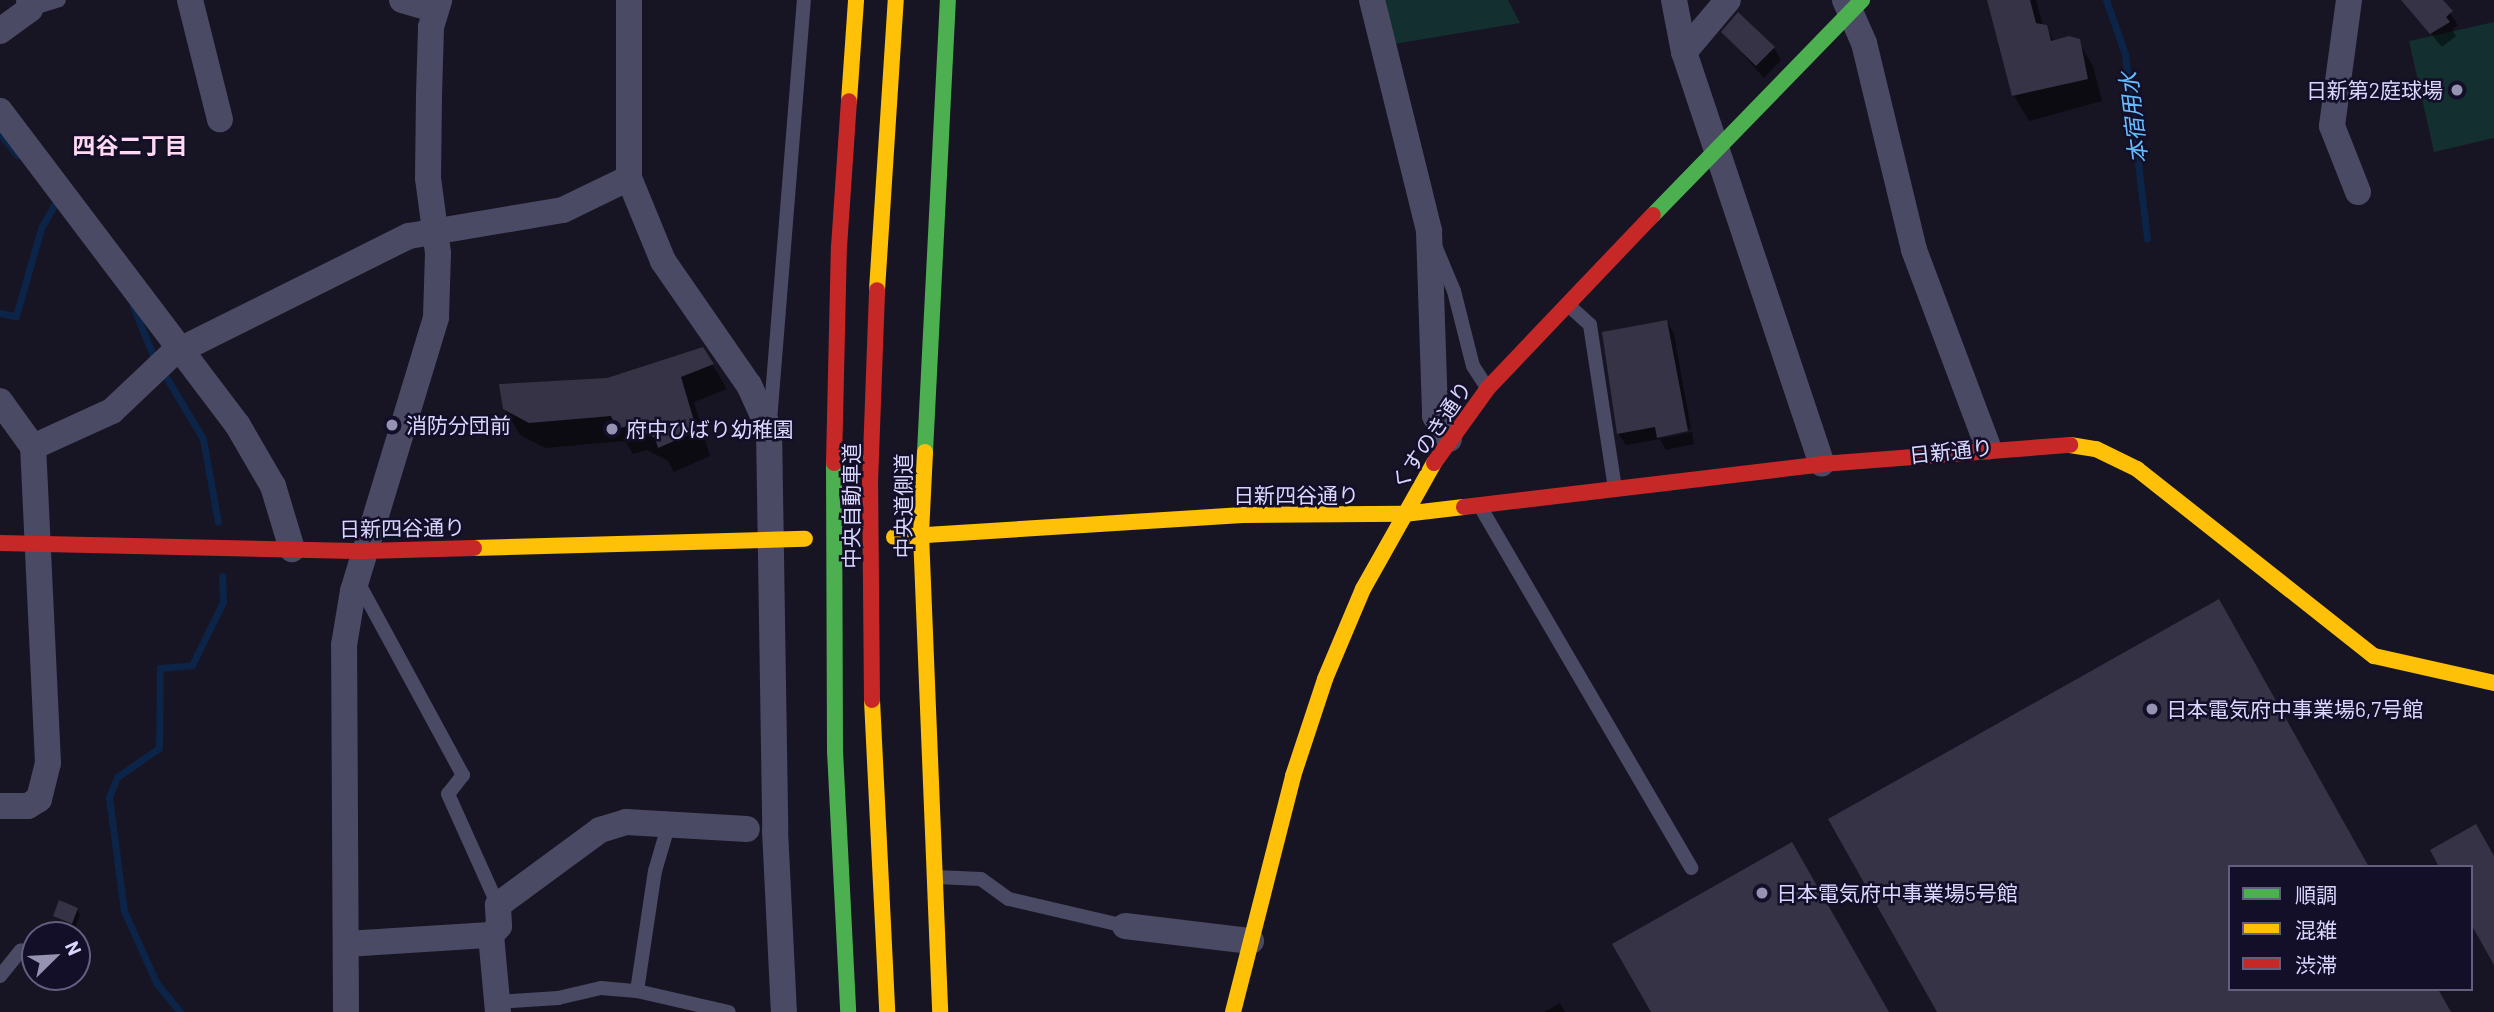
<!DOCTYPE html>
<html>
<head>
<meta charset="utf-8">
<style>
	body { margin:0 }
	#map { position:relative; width:2494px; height:1012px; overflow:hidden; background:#171523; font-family:Barlow,"Noto Sans JP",sans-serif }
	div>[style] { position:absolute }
	.green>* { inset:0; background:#132f2f }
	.shadow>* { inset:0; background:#0007 }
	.stream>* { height:7px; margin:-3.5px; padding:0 3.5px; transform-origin:3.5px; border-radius:3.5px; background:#0c2448 }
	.building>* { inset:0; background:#353345 }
	.lane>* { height:14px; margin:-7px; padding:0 7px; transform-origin:7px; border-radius:7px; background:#4a4a64 }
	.street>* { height:26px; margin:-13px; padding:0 13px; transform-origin:13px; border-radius:13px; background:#4a4a64 }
	.fast>* { height:16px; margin:-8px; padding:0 8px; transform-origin:8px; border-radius:8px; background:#4caf50 }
	.slow>* { height:16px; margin:-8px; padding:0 8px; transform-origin:8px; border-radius:8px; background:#ffc107 }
	.jam>* { height:16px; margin:-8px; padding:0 8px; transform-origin:8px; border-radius:8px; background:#c62828 }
	.fast-bridge>* { height:16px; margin:-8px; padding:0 8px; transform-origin:8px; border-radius:8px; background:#4caf50 }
	.slow-bridge>* { height:16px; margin:-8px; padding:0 8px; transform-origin:8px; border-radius:8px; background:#ffc107 }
	.jam-bridge>* { height:16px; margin:-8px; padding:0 8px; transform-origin:8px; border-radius:8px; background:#c62828 }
	.dots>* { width:19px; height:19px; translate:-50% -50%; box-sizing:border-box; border:4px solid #130f29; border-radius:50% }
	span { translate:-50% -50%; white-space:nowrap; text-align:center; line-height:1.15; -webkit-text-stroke:5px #130f29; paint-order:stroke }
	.poi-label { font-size:21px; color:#dad7ff }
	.right { translate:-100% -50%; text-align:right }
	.left { translate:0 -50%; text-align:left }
	.street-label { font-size:21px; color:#dad7ff }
	.water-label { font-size:23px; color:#65bdff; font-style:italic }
	.neighbourhood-label { font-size:23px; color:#ffd9f2; font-weight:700 }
	.legend { position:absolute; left:2228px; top:865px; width:245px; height:126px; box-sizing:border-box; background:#130f29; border:2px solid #635f7f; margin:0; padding:9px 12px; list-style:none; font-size:21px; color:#dad7ff }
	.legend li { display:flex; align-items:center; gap:14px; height:35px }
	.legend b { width:35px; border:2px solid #635f7f }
	.north { position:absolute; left:21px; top:921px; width:70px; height:70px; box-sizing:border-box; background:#130f29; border:2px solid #635f7f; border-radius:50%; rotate:66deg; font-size:19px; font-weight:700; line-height:28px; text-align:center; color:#dad7ff }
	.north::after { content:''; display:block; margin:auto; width:24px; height:32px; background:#9693b2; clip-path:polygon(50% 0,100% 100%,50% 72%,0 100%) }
</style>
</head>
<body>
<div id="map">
	<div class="green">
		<div style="clip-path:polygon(1379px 0,1508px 0,1520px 23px,1394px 44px)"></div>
		<div style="clip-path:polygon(2494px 22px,2494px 138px,2434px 152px,2409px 41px)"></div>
	</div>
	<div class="shadow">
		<div style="clip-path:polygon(1988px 0,2036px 0,2043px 26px,2055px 42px,2078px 41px,2093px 66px,2102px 101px,2029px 121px,2014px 96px)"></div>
		<div style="clip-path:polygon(2403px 0,2441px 0,2458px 25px,2452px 30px,2456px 36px,2442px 47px)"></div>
		<div style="clip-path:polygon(1723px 32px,1774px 48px,1781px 60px,1764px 78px)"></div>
		<div style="clip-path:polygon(1667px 321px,1674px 334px,1691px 429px,1659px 439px,1692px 432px,1694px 444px,1666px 450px,1660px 439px,1626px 445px,1618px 433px)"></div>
		<div style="clip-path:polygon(703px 349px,727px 389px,694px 402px,710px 456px,674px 472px,668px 461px,647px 450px,633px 454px,625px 441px,545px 448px,520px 435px,505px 409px)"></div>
		<div style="clip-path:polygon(77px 909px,80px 915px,75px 928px,55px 916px)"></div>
		<div style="clip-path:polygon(1560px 1003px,1565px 1012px,1544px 1012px)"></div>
	</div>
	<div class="stream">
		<div style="left:2106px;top:0;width:57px;rotate:70.6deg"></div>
		<div style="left:2125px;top:54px;width:186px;rotate:83.2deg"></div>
		<div style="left:0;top:134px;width:27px;rotate:51deg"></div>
		<div style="left:133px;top:306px;width:53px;rotate:67.8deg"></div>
		<div style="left:153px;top:355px;width:98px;rotate:59.2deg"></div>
		<div style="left:203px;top:439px;width:84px;rotate:79.8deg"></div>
		<div style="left:0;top:313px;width:16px;rotate:11deg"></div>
		<div style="left:16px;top:316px;width:91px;rotate:-74.1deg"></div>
		<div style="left:41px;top:228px;width:30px;rotate:-60deg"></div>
		<div style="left:180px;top:1012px;width:36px;rotate:-129deg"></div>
		<div style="left:157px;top:984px;width:80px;rotate:-114.3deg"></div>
		<div style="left:124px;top:911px;width:115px;rotate:-97.5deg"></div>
		<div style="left:109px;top:797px;width:22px;rotate:-68deg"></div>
		<div style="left:117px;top:777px;width:51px;rotate:-34.6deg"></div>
		<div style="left:159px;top:748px;width:80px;rotate:-89.3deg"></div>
		<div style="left:160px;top:668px;width:32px;rotate:-5deg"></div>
		<div style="left:192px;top:665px;width:70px;rotate:-63.8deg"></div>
		<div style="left:223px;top:602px;width:26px;rotate:-92deg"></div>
	</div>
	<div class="building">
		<div style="clip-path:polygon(1987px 0,2030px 0,2036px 23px,2047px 25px,2051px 41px,2069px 36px,2080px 39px,2088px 79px,2012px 96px)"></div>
		<div style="clip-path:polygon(2401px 0,2443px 0,2453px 11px,2446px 17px,2450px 22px,2430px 34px)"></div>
		<div style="clip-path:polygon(1738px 12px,1775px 47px,1756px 66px,1721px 32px)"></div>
		<div style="clip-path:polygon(1667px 320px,1688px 431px,1657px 438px,1655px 427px,1617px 434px,1602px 332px)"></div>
		<div style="clip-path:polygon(703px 347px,714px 364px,681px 377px,697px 431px,658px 448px,655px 438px,631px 425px,617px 429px,611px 416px,529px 423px,503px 409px,499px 384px,607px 378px)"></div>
		<div style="clip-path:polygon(2219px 599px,2369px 867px,2230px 867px,2230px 989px,2438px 989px,2451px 1012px,1937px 1012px,1828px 819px)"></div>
		<div style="clip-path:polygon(2476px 824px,2494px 856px,2494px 965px,2471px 924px,2471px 867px,2439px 867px,2430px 850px)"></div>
		<div style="clip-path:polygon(1792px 842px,1889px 1012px,1651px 1012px,1612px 944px)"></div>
		<div style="clip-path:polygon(59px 900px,78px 908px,72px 924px,53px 916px)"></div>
	</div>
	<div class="lane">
		<div style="left:30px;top:9px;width:30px;rotate:-17deg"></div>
		<div style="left:1436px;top:248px;width:47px;rotate:67.3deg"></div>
		<div style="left:1454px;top:291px;width:77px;rotate:75.8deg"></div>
		<div style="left:1473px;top:366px;width:24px;rotate:57deg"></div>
		<div style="left:1567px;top:304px;width:31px;rotate:42deg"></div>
		<div style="left:1590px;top:325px;width:166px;rotate:81.3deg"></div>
		<div style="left:770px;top:421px;width:422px;rotate:-85.4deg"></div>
		<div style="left:1481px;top:508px;width:417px;rotate:59.7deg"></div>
		<div style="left:358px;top:582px;width:220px;rotate:61.5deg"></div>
		<div style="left:463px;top:775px;width:24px;rotate:128deg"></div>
		<div style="left:448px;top:794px;width:122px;rotate:65.8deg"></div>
		<div style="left:936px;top:877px;width:45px;rotate:2.5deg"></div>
		<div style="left:981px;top:879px;width:34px;rotate:36deg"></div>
		<div style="left:1009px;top:899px;width:119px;rotate:13.1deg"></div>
		<div style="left:0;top:976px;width:33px;rotate:-51deg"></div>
		<div style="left:637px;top:991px;width:121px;rotate:-81.5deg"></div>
		<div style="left:655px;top:871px;width:50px;rotate:-73.7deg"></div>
		<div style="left:498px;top:1002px;width:60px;rotate:-3.8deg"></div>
		<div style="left:558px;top:998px;width:44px;rotate:-13.1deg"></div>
		<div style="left:601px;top:988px;width:36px;rotate:5deg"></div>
		<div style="left:637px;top:991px;width:94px;rotate:12.9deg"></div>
	</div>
	<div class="street">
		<div style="left:190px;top:0;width:123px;rotate:75.9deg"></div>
		<div style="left:402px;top:0;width:35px;rotate:16deg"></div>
		<div style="left:629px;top:0;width:178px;rotate:90deg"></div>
		<div style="left:629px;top:178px;width:90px;rotate:67.7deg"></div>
		<div style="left:663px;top:261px;width:151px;rotate:55.3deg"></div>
		<div style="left:749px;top:385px;width:48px;rotate:65.6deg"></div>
		<div style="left:769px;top:429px;width:401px;rotate:89.1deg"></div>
		<div style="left:775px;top:830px;width:182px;rotate:87.2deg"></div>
		<div style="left:1372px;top:0;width:238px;rotate:76.1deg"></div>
		<div style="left:1429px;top:231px;width:185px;rotate:88.1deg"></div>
		<div style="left:1435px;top:416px;width:27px;rotate:59deg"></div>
		<div style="left:1674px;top:0;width:53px;rotate:79.1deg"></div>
		<div style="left:1684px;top:52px;width:434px;rotate:71.5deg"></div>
		<div style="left:1845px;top:0;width:47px;rotate:66.2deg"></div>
		<div style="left:1864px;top:43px;width:213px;rotate:76.4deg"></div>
		<div style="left:1914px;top:250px;width:210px;rotate:69.4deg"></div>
		<div style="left:2349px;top:0;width:127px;rotate:97.7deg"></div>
		<div style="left:2332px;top:126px;width:71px;rotate:68.5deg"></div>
		<div style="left:0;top:31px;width:37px;rotate:-36deg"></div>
		<div style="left:30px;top:9px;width:9px;rotate:-96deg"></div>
		<div style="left:1684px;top:52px;width:68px;rotate:-49.8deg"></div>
		<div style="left:0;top:111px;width:393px;rotate:52.9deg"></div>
		<div style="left:237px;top:424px;width:72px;rotate:59.9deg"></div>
		<div style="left:273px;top:486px;width:66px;rotate:73.2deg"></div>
		<div style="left:0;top:401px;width:57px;rotate:54.3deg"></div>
		<div style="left:0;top:806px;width:28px"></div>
		<div style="left:28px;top:806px;width:13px;rotate:-32deg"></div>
		<div style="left:39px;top:799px;width:37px;rotate:-76deg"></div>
		<div style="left:48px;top:763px;width:316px;rotate:-92.7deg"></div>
		<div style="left:33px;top:447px;width:87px;rotate:-24.5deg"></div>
		<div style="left:112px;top:411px;width:83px;rotate:-43.5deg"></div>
		<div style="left:172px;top:354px;width:265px;rotate:-26.5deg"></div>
		<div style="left:409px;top:236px;width:156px;rotate:-9.6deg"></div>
		<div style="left:563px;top:210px;width:73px;rotate:-25.9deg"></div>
		<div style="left:1125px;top:926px;width:127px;rotate:6.8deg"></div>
		<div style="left:491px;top:935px;width:77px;rotate:84.8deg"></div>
		<div style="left:346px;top:944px;width:145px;rotate:-3.6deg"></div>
		<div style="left:491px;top:935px;width:12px;rotate:-48deg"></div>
		<div style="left:499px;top:926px;width:21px;rotate:-93deg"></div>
		<div style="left:498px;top:905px;width:127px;rotate:-36.3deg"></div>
		<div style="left:600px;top:830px;width:27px;rotate:-17deg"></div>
		<div style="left:626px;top:822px;width:121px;rotate:3.3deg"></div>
		<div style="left:346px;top:1012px;width:367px;rotate:-90.3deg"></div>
		<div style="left:344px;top:645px;width:55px;rotate:-80.5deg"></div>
		<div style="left:353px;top:591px;width:286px;rotate:-73.1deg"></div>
		<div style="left:436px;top:317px;width:64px;rotate:-88.2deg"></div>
		<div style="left:438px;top:253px;width:76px;rotate:-97.6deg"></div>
		<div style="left:428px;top:178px;width:83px;rotate:-89.3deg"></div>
		<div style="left:429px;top:95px;width:68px;rotate:-88.3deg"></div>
		<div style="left:431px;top:27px;width:28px;rotate:-73deg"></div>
	</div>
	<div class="fast">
		<div style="left:1653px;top:215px;width:300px;rotate:-45.8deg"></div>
		<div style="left:925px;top:452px;width:453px;rotate:-87.1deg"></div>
	</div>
	<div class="slow">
		<div style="left:2070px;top:445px;width:26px;rotate:9deg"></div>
		<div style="left:2096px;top:449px;width:46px;rotate:26deg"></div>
		<div style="left:2137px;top:469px;width:302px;rotate:38.3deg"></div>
		<div style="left:2374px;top:656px;width:123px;rotate:12.7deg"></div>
		<div style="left:925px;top:452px;width:82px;rotate:92.8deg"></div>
		<div style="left:921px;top:534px;width:478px;rotate:87.7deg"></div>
		<div style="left:894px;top:537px;width:349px;rotate:-3.6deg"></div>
		<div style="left:1242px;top:515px;width:162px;rotate:-0.4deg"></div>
		<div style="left:1404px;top:514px;width:60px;rotate:-6.7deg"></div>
		<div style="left:474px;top:548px;width:331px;rotate:-1.6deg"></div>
		<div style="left:1233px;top:1012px;width:244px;rotate:-75.7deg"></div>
		<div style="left:1293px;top:776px;width:102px;rotate:-71.7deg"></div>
		<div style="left:1325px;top:679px;width:98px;rotate:-67.1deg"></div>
		<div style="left:1363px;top:589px;width:145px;rotate:-60.6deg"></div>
	</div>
	<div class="jam">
		<div style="left:1434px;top:463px;width:92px;rotate:-54.2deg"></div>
		<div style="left:1488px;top:388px;width:239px;rotate:-46.4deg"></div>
		<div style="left:1464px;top:507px;width:361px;rotate:-6.8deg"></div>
		<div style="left:1822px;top:464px;width:249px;rotate:-4.4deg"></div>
		<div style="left:0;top:543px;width:366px;rotate:1.3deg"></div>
		<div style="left:366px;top:551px;width:108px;rotate:-1.6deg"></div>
	</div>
	<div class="fast-bridge">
		<div style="left:834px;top:463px;width:288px;rotate:89.8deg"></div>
		<div style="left:835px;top:751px;width:261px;rotate:87.1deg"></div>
	</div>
	<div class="slow-bridge">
		<div style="left:849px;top:101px;width:101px;rotate:-86deg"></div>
		<div style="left:877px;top:290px;width:291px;rotate:-86.3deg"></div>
		<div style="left:872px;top:700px;width:312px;rotate:87.2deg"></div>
	</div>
	<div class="jam-bridge">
		<div style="left:834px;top:463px;width:216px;rotate:-88.7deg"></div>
		<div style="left:839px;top:247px;width:146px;rotate:-86.1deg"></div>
		<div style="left:872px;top:700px;width:217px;rotate:-90.5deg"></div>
		<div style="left:870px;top:483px;width:193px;rotate:-87.9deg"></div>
	</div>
	<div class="dots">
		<div style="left:2457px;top:90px;background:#9693b2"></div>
		<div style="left:392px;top:425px;background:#9693b2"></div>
		<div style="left:612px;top:429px;background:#9693b2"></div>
		<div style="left:2152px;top:709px;background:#9693b2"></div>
		<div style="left:1762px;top:893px;background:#9693b2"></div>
	</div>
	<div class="poi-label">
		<span class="right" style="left:2443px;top:90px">日新第2庭球場</span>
		<span class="left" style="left:406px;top:425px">消防分団前</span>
		<span class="left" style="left:626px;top:429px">府中ひばり幼稚園</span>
		<span class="left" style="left:2166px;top:709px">日本電気府中事業場6,7号館</span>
		<span class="left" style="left:1776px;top:893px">日本電気府中事業場5号館</span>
	</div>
	<div class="street-label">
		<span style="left:1431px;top:435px;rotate:-56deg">くすのき通り</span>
		<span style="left:1951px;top:451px;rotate:-6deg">日新通り</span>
		<span style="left:1296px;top:495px">日新四谷通り</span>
		<span style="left:851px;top:506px;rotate:-90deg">中央自動車道</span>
		<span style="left:903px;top:506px;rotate:-90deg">中央道側道</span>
		<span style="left:402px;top:528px;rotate:-1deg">日新四谷通り</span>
	</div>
	<div class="water-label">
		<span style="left:2133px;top:118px;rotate:-97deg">本宿用水</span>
	</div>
	<div class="neighbourhood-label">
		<span style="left:130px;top:145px">四谷二丁目</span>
	</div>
	<ul class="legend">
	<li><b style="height:9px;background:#4caf50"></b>順調</li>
	<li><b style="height:9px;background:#ffc107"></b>混雑</li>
	<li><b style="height:9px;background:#c62828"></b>渋滞</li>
	</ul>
	<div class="north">N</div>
</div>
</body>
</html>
